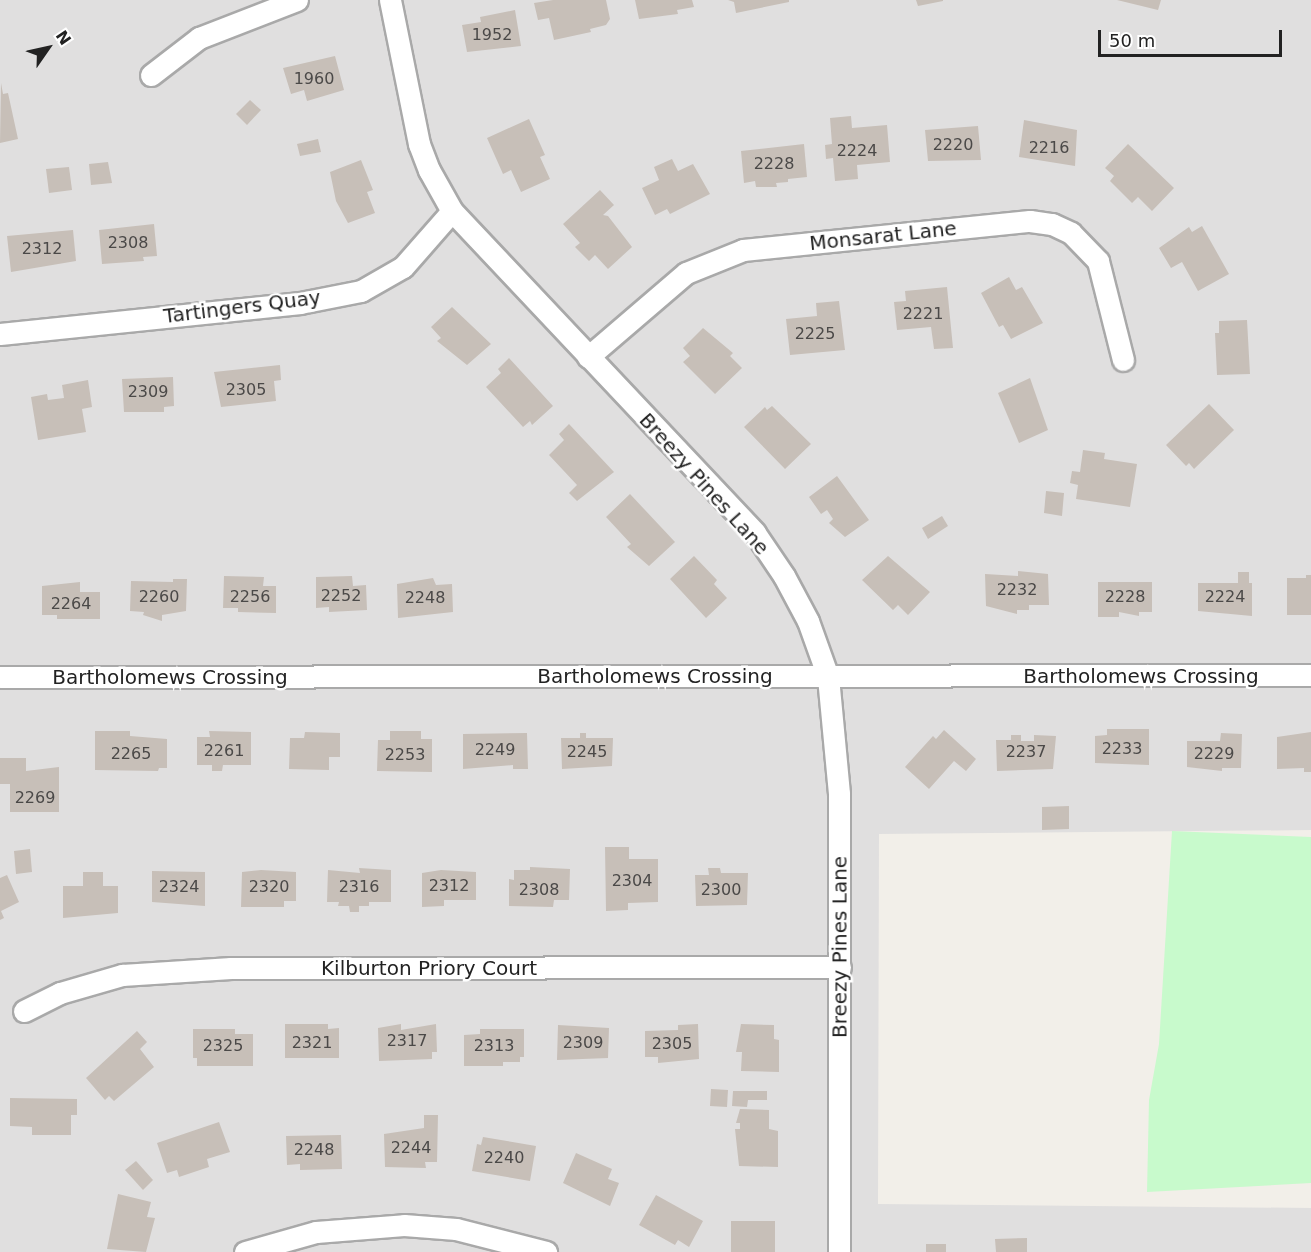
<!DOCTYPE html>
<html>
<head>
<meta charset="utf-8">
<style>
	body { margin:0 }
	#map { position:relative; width:1311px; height:1252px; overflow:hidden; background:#f2efe9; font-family:"DejaVu Sans",sans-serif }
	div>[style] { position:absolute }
	.residential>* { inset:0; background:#e0dfdf }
	.park>* { inset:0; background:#c8facc }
	.building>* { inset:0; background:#c7bfb8 }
	.roads { filter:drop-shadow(2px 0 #a9a9a9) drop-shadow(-2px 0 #a9a9a9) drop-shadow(0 2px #a9a9a9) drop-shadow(0 -2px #a9a9a9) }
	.minor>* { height:21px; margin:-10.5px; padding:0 10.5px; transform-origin:10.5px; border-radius:10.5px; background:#fff }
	span { translate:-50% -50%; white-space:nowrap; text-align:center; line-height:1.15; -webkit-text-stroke:5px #fff; paint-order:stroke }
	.number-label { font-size:16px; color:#4b4948 }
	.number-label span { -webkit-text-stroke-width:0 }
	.street-label { font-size:20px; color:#222 }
	.north { position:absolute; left:18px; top:18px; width:60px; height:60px; -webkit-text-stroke:4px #fff; paint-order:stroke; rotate:56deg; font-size:16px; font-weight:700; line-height:24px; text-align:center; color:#222 }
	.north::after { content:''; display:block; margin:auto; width:21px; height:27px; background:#222; clip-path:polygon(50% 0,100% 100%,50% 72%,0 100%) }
	.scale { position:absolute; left:1098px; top:30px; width:184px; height:27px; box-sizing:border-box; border:3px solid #222; border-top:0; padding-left:8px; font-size:18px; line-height:21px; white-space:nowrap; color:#222; -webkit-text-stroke:4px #fff; paint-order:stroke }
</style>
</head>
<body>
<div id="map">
	<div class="residential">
		<div style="clip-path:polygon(0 0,1311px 0,1311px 830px,879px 834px,878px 1204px,1311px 1208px,1311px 1252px,0 1252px)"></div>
	</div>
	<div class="park">
		<div style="clip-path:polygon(1172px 831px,1311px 837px,1311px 1183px,1147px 1192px,1149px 1100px,1159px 1044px)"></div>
	</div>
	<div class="building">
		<div style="clip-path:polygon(553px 0,606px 0,610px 19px,606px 25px,590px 29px,591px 32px,554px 40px,549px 18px,538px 20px,534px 3px)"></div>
		<div style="clip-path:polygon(635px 0,692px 0,694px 7px,677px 10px,678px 14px,639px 19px)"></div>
		<div style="clip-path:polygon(728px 0,789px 0,789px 2px,736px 13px,734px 2px)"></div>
		<div style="clip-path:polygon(916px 0,943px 0,943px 1px,918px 6px)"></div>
		<div style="clip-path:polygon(1117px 0,1161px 0,1158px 10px)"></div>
		<div style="clip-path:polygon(515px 10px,521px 46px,467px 52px,462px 25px,481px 22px,480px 17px)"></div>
		<div style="clip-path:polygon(335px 56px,344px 90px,307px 101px,304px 90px,291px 94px,283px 68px)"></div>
		<div style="clip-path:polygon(1px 83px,3px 94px,8px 93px,18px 139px,0 143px)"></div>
		<div style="clip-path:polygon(250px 100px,261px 110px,247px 125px,236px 114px)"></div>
		<div style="clip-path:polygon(851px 116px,852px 128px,887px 125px,890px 162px,857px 165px,858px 179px,835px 181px,833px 158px,826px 159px,825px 145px,832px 144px,830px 118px)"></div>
		<div style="clip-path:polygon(529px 119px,545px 155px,540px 157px,550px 179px,521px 192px,511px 170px,503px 174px,487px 138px)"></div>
		<div style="clip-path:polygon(1024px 120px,1077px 130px,1075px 166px,1019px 157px)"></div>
		<div style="clip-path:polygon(978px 126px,981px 160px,928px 161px,925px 130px)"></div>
		<div style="clip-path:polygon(318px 139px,321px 152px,300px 156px,297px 144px)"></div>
		<div style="clip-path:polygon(804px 144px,807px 177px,788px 179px,788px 182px,776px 183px,777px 187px,756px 187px,755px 181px,744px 183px,741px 151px)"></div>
		<div style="clip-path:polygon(1128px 144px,1174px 188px,1152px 211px,1138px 197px,1132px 203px,1110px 181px,1114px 176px,1105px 168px)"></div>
		<div style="clip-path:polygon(672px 159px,678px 171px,693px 164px,710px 194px,670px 214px,667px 209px,655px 215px,642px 188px,659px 180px,654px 167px)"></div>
		<div style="clip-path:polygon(361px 160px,373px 190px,367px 192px,375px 213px,348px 223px,336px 201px,330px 172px)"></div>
		<div style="clip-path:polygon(108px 162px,112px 183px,91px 185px,89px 164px)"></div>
		<div style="clip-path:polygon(69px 167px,72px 190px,49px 193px,46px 169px)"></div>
		<div style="clip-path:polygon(600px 190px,614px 205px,603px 215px,608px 216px,632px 247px,608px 269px,595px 255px,589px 261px,575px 247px,580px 243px,563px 224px)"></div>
		<div style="clip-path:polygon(154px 224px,157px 256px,143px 257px,144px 261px,102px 264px,99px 230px)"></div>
		<div style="clip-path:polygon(1202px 226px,1229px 274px,1198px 291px,1182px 262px,1171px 268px,1159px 248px,1189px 227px,1192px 232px)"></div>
		<div style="clip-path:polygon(73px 230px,76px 261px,11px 272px,7px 236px)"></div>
		<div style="clip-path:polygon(1009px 277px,1016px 290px,1022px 287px,1043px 323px,1011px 339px,1003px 325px,999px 327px,981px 293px)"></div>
		<div style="clip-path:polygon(947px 287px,953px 348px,934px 349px,931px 327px,897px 330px,894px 302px,906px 301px,905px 291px)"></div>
		<div style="clip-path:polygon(839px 301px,845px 350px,790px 355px,786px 319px,817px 316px,816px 303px)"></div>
		<div style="clip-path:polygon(452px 307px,491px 344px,467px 365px,437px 341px,441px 338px,431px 327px)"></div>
		<div style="clip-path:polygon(1247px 320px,1250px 374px,1217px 375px,1215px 333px,1219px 333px,1219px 321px)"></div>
		<div style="clip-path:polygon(703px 328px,733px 353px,730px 356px,742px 368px,715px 394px,683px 362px,690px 356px,683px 348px)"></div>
		<div style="clip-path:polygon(509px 358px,553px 406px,532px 425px,530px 421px,523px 427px,486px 387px,501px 373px,498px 369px)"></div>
		<div style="clip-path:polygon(280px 365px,281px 380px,274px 381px,276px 401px,221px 407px,214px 372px)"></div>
		<div style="clip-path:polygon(173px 377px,174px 406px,164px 407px,164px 412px,124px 412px,122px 379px)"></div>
		<div style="clip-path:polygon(1030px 378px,1048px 430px,1019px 443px,998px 393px)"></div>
		<div style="clip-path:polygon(88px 380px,92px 407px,82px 409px,86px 432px,38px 440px,31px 397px,47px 394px,48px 400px,64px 398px,62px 385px)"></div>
		<div style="clip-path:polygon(1209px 404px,1234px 430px,1194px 469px,1189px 463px,1186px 466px,1166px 445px)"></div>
		<div style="clip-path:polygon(772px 406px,811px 444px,785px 469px,744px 427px,765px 407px,767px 410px)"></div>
		<div style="clip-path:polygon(569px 424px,614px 472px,577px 501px,569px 493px,577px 485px,549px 455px,564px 440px,559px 434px)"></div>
		<div style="clip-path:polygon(1083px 450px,1105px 453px,1104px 459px,1137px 464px,1130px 507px,1076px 499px,1078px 485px,1070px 483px,1072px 471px,1080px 472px)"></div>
		<div style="clip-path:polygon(837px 476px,869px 520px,845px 537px,829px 523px,833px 519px,827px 510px,821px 514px,809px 497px)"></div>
		<div style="clip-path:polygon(1046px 491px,1064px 493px,1062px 516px,1044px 513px)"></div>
		<div style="clip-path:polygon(630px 494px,675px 542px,649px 566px,627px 547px,631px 544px,606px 517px)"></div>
		<div style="clip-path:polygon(942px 516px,948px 526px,928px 539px,922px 528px)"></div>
		<div style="clip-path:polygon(694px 556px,717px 580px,714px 584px,727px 598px,706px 618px,670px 579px)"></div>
		<div style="clip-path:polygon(888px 556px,930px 592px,908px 615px,898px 605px,893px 610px,862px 580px)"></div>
		<div style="clip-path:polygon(1018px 571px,1048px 574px,1049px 605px,1029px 605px,1029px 610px,1017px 610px,1017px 614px,986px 606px,985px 574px,1018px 576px)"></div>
		<div style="clip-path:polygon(1238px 572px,1249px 572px,1249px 583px,1252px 583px,1252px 616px,1198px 611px,1198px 583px,1238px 583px)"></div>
		<div style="clip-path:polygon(1306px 575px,1311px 575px,1311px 615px,1287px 615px,1287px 578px,1306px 578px)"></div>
		<div style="clip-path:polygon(224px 576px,264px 577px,263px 586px,276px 586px,276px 613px,238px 612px,238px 608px,223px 608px)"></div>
		<div style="clip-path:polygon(352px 576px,353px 586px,366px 585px,367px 610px,329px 612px,329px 607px,316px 608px,316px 577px)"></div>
		<div style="clip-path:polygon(433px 578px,436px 585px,452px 584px,453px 612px,398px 618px,397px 584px)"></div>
		<div style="clip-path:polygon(173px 579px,187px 579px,186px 611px,162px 615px,162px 621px,143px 615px,144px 612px,130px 611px,131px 581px,173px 582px)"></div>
		<div style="clip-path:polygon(80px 582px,80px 592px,100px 592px,100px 619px,57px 619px,57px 615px,42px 615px,42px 586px)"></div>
		<div style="clip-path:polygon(1098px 582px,1152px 582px,1152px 612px,1139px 612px,1139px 616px,1119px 612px,1119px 617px,1098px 617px)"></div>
		<div style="clip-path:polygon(1107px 729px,1149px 729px,1149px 765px,1095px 763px,1095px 736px,1107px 735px)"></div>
		<div style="clip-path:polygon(944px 730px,976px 759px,966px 771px,954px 761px,929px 789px,905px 767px,933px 736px,936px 739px)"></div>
		<div style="clip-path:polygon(95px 731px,130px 731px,130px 736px,167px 739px,167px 768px,159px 768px,158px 771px,95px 770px)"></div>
		<div style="clip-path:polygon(209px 731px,251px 732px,251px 765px,223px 765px,222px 771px,212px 771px,212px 765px,197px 765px,197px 737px,210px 737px)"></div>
		<div style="clip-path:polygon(390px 731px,421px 731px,421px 739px,432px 739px,432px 772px,377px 771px,378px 740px,390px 740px)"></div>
		<div style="clip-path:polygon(305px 732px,340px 733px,340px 757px,329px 757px,329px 770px,289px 769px,290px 738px,304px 738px)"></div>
		<div style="clip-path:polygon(1311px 732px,1311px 772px,1304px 772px,1304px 768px,1277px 769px,1277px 737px)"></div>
		<div style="clip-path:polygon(527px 733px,528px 769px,513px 769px,513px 765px,463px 769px,463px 734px)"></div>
		<div style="clip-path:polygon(580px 733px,586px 733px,586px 738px,613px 738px,612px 766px,562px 769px,561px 738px,580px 738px)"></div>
		<div style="clip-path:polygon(1221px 733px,1242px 734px,1241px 768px,1222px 768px,1222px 771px,1187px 767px,1187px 741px,1220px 741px)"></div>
		<div style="clip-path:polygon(1011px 735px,1021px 735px,1021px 741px,1034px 741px,1034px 735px,1056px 736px,1053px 769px,997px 771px,996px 740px,1011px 740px)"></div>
		<div style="clip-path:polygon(0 758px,26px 758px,26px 771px,59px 767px,59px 812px,10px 812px,10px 784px,0 784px)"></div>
		<div style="clip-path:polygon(1069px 806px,1069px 829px,1042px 830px,1042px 807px)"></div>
		<div style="clip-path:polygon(605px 847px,629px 847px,629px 859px,658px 859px,658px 902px,628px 903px,628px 910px,606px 911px)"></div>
		<div style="clip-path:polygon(30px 849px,32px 872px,16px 874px,14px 851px)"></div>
		<div style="clip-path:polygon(530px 867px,570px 869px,569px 900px,554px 900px,553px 907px,509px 906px,509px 879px,514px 880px,514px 870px,530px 870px)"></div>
		<div style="clip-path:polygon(359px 868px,391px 870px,391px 902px,369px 902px,369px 906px,359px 906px,359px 912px,350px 912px,349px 906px,338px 906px,339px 902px,327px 902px,328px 870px,360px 873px)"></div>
		<div style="clip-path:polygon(708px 868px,720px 868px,721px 873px,748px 873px,747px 905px,696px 906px,695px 875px,709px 875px)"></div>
		<div style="clip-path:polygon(261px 870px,296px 872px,296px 901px,284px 901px,284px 907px,241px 907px,242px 872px)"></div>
		<div style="clip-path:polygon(441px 870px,476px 872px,476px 900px,444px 900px,444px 906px,422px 907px,422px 873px)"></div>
		<div style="clip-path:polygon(152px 871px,205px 872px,205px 906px,152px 902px)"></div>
		<div style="clip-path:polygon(83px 872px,103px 872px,103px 886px,118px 886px,118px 913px,63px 918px,63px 886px,83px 886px)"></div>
		<div style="clip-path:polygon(7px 875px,19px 902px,1px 911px,4px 918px,0 920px,0 878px)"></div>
		<div style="clip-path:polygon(285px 1024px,328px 1024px,328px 1029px,339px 1028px,339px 1058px,285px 1058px)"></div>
		<div style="clip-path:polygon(401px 1024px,401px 1030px,436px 1024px,437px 1052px,432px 1052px,432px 1059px,379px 1061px,378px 1028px)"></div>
		<div style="clip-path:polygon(698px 1024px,699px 1059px,658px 1063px,658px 1057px,645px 1057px,645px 1031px,678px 1030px,678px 1025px)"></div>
		<div style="clip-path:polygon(741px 1024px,774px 1025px,774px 1039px,779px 1040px,779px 1072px,741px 1071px,742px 1052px,736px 1052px)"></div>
		<div style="clip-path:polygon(558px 1025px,609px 1028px,608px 1058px,557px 1060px)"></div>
		<div style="clip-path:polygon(193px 1029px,235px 1029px,235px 1034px,253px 1034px,253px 1066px,197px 1066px,197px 1058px,193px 1058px)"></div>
		<div style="clip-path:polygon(480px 1029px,524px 1029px,524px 1057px,520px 1057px,520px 1062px,503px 1062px,503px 1066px,464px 1066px,464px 1035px,480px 1034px)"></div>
		<div style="clip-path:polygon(137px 1031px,147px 1042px,140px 1049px,154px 1067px,114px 1101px,109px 1096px,105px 1100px,86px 1078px)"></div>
		<div style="clip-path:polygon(711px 1089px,728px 1090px,727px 1107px,710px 1106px)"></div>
		<div style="clip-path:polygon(733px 1091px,767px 1091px,767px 1100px,748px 1100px,747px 1107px,732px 1106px)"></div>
		<div style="clip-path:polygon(10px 1098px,77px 1099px,77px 1115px,71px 1115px,71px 1135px,32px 1135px,32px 1127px,10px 1126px)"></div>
		<div style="clip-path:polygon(740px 1109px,769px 1110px,769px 1129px,778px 1131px,778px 1167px,739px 1166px,735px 1129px,740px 1129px,740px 1123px,736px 1123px)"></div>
		<div style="clip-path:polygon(424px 1115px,438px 1115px,437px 1162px,425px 1162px,426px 1168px,385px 1167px,384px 1134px,424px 1128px)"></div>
		<div style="clip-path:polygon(219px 1122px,230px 1152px,207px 1159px,209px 1167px,179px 1177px,177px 1170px,167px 1173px,157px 1143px)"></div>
		<div style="clip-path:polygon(341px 1135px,342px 1169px,300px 1170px,300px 1164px,287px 1165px,286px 1136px)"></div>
		<div style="clip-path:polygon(483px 1137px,536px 1146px,530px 1181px,472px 1171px,477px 1144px,481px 1145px)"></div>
		<div style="clip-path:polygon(576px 1153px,612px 1169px,608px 1179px,619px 1183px,610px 1206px,563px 1183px)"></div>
		<div style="clip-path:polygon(136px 1161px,153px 1180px,143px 1190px,125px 1170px)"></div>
		<div style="clip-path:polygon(118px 1194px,151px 1202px,147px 1217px,155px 1218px,146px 1252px,107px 1249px)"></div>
		<div style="clip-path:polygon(656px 1195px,703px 1221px,689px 1247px,678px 1240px,675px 1245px,639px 1225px)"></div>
		<div style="clip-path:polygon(731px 1221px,775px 1221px,775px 1252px,731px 1252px)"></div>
		<div style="clip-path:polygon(1027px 1238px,1027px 1252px,996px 1252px,995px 1239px)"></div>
		<div style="clip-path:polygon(926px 1244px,946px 1244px,946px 1252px,926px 1252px)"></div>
	</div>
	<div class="roads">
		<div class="minor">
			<div style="left:390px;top:0;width:147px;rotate:78.6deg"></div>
			<div style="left:419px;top:144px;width:28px;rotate:69deg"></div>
			<div style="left:429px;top:170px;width:47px;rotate:60.7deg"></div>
			<div style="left:452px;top:211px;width:442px;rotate:46.7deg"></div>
			<div style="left:755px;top:533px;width:52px;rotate:56deg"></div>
			<div style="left:784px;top:576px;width:51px;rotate:61.9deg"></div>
			<div style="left:808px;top:621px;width:59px;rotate:70.3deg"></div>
			<div style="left:828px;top:677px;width:118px;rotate:84.6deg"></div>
			<div style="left:839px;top:794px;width:458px;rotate:90deg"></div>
			<div style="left:151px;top:75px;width:61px;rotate:-37.6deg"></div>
			<div style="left:199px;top:38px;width:105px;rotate:-21.2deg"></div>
			<div style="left:0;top:334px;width:302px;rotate:-5.9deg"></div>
			<div style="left:300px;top:303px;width:62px;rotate:-11.1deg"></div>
			<div style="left:361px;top:291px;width:48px;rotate:-29.7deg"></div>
			<div style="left:403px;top:267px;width:74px;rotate:-48.8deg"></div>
			<div style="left:588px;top:357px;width:129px;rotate:-40.6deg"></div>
			<div style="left:686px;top:273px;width:61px;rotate:-22deg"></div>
			<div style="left:743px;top:250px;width:288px;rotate:-5.8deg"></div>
			<div style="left:1030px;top:221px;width:22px;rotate:8deg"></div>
			<div style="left:1052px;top:224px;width:21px;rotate:25deg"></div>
			<div style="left:1071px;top:233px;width:39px;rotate:46deg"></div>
			<div style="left:1098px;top:261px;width:102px;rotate:75.8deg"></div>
			<div style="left:0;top:677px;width:1311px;rotate:-0.09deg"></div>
			<div style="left:24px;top:1011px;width:40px;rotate:-26.6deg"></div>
			<div style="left:60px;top:993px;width:65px;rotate:-16.2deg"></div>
			<div style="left:122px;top:975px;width:109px;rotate:-3.7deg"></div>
			<div style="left:231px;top:968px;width:609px;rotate:-0.09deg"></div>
			<div style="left:245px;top:1252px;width:74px;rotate:-15.7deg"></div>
			<div style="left:316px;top:1232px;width:88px;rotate:-4.5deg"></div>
			<div style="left:404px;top:1225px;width:52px;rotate:4.4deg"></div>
			<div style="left:456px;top:1229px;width:93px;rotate:14.3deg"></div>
		</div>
	</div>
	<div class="number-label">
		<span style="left:492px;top:35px">1952</span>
		<span style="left:314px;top:79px">1960</span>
		<span style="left:953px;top:145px">2220</span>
		<span style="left:1049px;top:148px">2216</span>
		<span style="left:857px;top:151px">2224</span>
		<span style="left:774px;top:164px">2228</span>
		<span style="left:128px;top:243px">2308</span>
		<span style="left:42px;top:249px">2312</span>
		<span style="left:923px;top:314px">2221</span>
		<span style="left:815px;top:334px">2225</span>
		<span style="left:246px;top:390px">2305</span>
		<span style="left:148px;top:392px">2309</span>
		<span style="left:1017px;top:590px">2232</span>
		<span style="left:341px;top:596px">2252</span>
		<span style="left:159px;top:597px">2260</span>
		<span style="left:250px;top:597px">2256</span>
		<span style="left:1125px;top:597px">2228</span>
		<span style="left:1225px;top:597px">2224</span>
		<span style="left:425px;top:598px">2248</span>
		<span style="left:71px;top:604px">2264</span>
		<span style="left:1122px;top:749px">2233</span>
		<span style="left:495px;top:750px">2249</span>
		<span style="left:224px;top:751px">2261</span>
		<span style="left:587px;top:752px">2245</span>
		<span style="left:1026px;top:752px">2237</span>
		<span style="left:131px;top:754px">2265</span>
		<span style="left:1214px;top:754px">2229</span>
		<span style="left:405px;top:755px">2253</span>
		<span style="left:35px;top:798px">2269</span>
		<span style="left:632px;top:881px">2304</span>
		<span style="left:449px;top:886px">2312</span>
		<span style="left:179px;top:887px">2324</span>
		<span style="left:269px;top:887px">2320</span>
		<span style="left:359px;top:887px">2316</span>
		<span style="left:539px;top:890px">2308</span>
		<span style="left:721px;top:890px">2300</span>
		<span style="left:407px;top:1041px">2317</span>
		<span style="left:312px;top:1043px">2321</span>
		<span style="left:583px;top:1043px">2309</span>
		<span style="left:672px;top:1044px">2305</span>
		<span style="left:223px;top:1046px">2325</span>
		<span style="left:494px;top:1046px">2313</span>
		<span style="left:411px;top:1148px">2244</span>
		<span style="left:314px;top:1150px">2248</span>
		<span style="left:504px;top:1158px">2240</span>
	</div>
	<div class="street-label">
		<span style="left:883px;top:236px;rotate:-6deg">Monsarat Lane</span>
		<span style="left:242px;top:307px;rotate:-7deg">Tartingers Quay</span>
		<span style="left:704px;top:484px;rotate:48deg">Breezy Pines Lane</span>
		<span style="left:655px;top:676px">Bartholomews Crossing</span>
		<span style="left:1141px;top:676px">Bartholomews Crossing</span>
		<span style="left:170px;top:677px">Bartholomews Crossing</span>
		<span style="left:840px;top:947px;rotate:-90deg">Breezy Pines Lane</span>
		<span style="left:429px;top:968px">Kilburton Priory Court</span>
	</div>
	<div class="north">N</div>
	<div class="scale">50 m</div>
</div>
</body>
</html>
